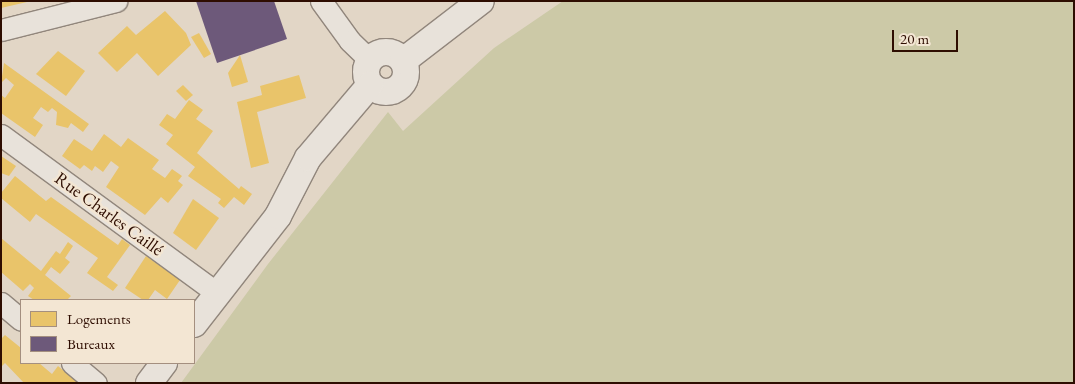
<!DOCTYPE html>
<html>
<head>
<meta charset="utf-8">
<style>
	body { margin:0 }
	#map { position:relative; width:1075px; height:384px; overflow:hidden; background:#e2d6c6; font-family:"EB Garamond",serif }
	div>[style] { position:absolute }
	.green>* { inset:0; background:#ccc9a7 }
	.homes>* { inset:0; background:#e9c46a }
	.offices>* { inset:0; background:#6d597a }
	.roads { filter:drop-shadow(1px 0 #91867c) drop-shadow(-1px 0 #91867c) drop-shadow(0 1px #91867c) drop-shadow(0 -1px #91867c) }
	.minor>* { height:21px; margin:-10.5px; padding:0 10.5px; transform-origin:10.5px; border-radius:10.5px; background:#e8e2da }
	.tertiary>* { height:26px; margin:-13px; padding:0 13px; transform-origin:13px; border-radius:13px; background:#e8e2da }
	.tertiary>.ring { margin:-13px; padding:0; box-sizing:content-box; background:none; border:26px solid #e8e2da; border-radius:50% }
	span { translate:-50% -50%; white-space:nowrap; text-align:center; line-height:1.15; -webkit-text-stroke:5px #f3e6d3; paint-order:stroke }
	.street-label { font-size:18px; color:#2e0d01 }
	.frame { position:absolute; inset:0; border:2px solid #2e0d01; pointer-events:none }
	.legend { position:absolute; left:20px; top:299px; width:175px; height:65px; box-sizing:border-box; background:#f3e6d3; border:1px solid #a48f7f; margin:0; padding:6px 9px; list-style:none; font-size:15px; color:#2e0d01 }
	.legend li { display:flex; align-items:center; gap:10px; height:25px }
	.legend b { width:25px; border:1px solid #a48f7f }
	.scale { position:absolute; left:892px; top:30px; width:66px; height:22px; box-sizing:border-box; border:2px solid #2e0d01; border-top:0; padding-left:6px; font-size:15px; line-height:18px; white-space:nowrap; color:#2e0d01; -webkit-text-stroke:4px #f3e6d3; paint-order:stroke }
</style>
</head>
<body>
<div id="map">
	<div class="green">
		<div style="clip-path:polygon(563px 1px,1074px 1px,1074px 383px,181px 383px,268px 264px,388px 112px,403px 131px,494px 48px)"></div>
	</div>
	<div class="homes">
		<div style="clip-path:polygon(1px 1px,27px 1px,27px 2px,1px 8px)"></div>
		<div style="clip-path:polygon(165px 11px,186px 33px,191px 45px,158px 76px,137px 53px,117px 72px,98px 53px,127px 26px,136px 35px)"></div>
		<div style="clip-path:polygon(199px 33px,211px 54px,204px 58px,191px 37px)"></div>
		<div style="clip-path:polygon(58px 51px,85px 71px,66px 96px,36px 74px)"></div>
		<div style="clip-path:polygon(240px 55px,248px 82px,232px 87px,228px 73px)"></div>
		<div style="clip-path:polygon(4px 63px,89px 124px,83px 132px,71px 123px,68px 128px,56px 125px,57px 112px,52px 108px,48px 112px,41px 107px,33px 118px,43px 125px,35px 137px,1px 113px,1px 95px,5px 98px,14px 85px,6px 78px,1px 83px)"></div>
		<div style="clip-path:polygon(299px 75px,306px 98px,257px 112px,269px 163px,251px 168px,237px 102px,262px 95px,260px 86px)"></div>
		<div style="clip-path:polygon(183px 85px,193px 95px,186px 101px,176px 91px)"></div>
		<div style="clip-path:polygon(189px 100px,203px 110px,196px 119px,213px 131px,197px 153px,239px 189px,241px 186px,252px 194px,244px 205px,234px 197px,224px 208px,218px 203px,221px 199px,188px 176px,195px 167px,166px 144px,173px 135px,159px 125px,167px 114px,175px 119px)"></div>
		<div style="clip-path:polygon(104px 134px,121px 147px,128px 138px,142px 148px,159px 160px,152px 169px,165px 178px,172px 169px,182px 176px,178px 181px,183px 185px,168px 203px,161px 197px,145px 215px,106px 187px,119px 167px,111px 161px,103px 172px,95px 166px,92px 171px,84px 165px,80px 169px,62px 156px,74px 139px,92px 151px)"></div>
		<div style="clip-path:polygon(1px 156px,16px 166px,9px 176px,1px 173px)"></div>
		<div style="clip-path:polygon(15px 176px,46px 201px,51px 197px,118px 245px,122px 239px,130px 245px,107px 277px,118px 285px,113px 291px,87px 273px,98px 258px,36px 214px,30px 222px,1px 198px,1px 193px)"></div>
		<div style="clip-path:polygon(193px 199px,219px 218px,196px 250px,173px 233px)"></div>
		<div style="clip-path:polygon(1px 238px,41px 271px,56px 251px,60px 254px,68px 242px,73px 246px,65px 258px,70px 262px,60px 274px,51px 267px,45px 275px,71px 296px,67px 300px,34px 300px,28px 296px,34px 288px,30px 284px,23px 291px,1px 272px)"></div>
		<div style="clip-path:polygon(146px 256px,180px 280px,167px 299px,155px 290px,148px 300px,143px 300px,125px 288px)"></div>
		<div style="clip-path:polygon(5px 335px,21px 348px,21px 363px,39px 363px,52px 374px,58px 366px,78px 383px,24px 383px,5px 363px,1px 367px,1px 339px)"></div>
	</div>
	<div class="offices">
		<div style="clip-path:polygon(196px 1px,274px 1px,287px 39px,217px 63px)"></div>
	</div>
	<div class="roads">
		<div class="minor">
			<div style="left:321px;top:1px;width:49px;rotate:54.1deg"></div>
			<div style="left:350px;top:41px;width:28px;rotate:44deg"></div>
			<div style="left:1px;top:30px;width:119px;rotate:-14.2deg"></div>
			<div style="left:1px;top:135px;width:268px;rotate:36.2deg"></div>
			<div style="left:1px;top:303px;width:26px;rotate:40deg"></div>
			<div style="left:72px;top:363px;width:31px;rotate:40deg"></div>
		</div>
		<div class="tertiary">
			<div class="ring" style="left:366px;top:52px;width:14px;height:14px"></div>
			<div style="left:403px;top:61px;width:98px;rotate:-37.6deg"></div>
			<div style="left:194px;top:324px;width:137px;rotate:-52.1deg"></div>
			<div style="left:278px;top:216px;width:65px;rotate:-62.7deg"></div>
			<div style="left:308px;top:158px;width:96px;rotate:-49.7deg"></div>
			<div style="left:149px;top:383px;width:25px;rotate:-53deg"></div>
		</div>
	</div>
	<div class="street-label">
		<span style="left:109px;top:214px;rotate:36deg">Rue Charles Caillé</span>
	</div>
	<div class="frame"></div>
	<ul class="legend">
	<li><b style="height:14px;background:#e9c46a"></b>Logements</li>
	<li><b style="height:14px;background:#6d597a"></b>Bureaux</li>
	</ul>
	<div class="scale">20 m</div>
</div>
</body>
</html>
